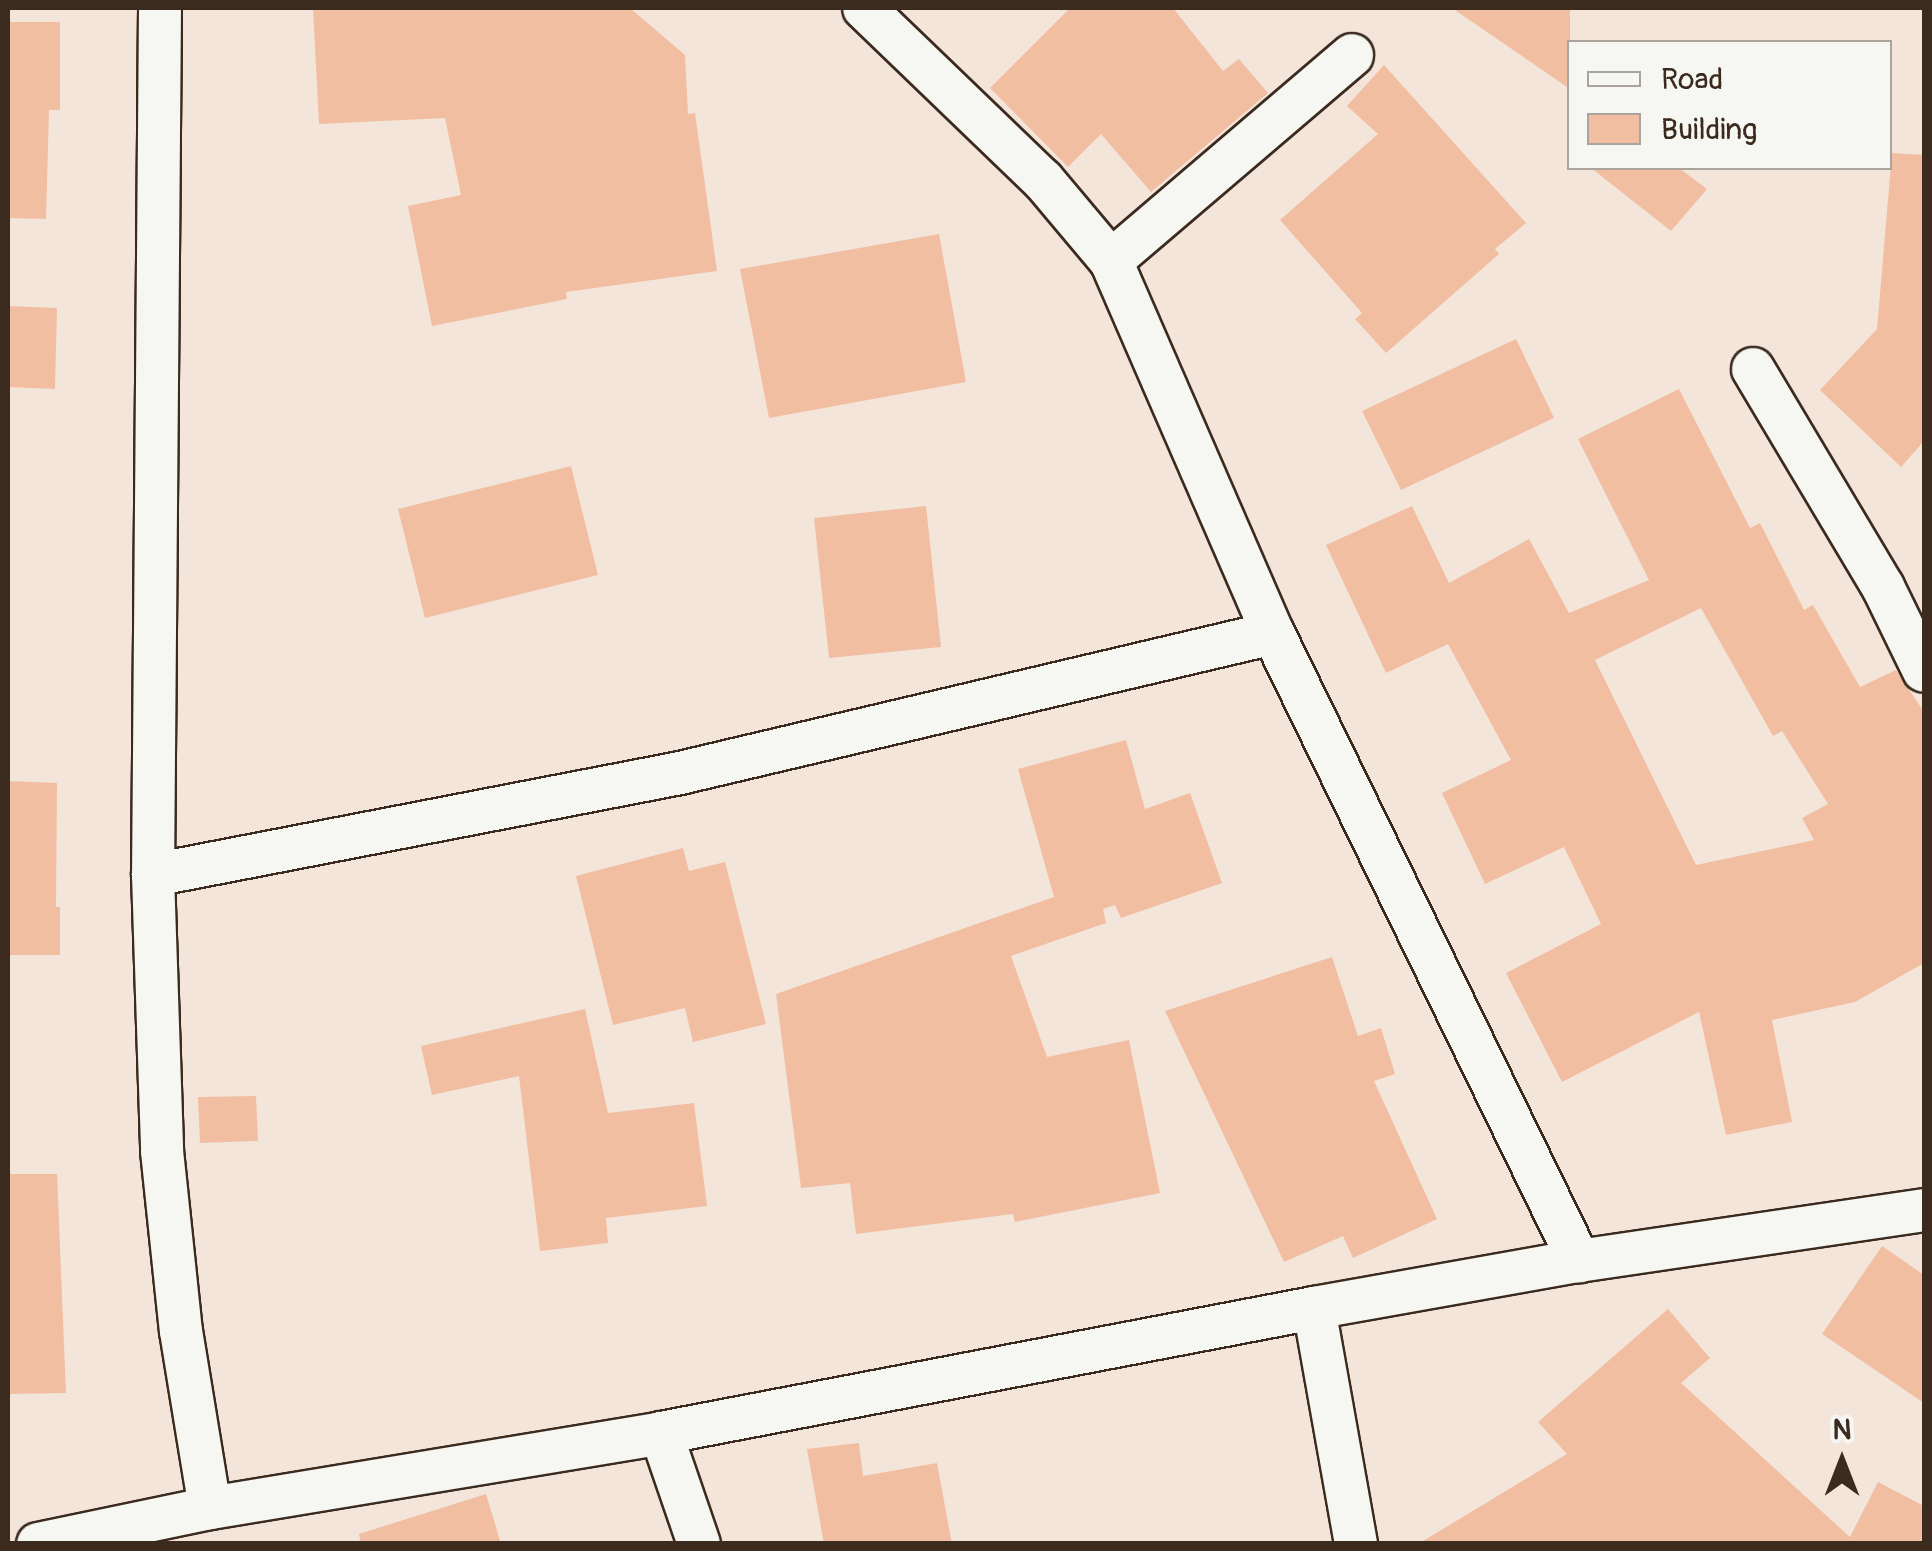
<!DOCTYPE html>
<html>
<head>
<meta charset="utf-8">
<style>
	body { margin:0 }
	#map { position:relative; width:1932px; height:1551px; overflow:hidden; background:#f4e5da; font-family:Pangolin,sans-serif }
	div>[style] { position:absolute }
	.building>* { inset:0; background:#f1bea2 }
	.roads { filter:drop-shadow(2px 0 #3b2a1e) drop-shadow(-2px 0 #3b2a1e) drop-shadow(0 2px #3b2a1e) drop-shadow(0 -2px #3b2a1e) }
	.minor>* { height:42px; margin:-21px; padding:0 21px; transform-origin:21px; border-radius:21px; background:#f6f6f2 }
	span { translate:-50% -50%; white-space:nowrap; text-align:center; line-height:1.15; -webkit-text-stroke:9px #f6f6f2; paint-order:stroke }
	.frame { position:absolute; inset:0; border:10px solid #3b2a1e; pointer-events:none }
	.legend { position:absolute; left:1567px; top:40px; width:325px; height:130px; box-sizing:border-box; background:#f6f6f2; border:2px solid #aba49d; margin:0; padding:12px 18px; list-style:none; font-size:30px; color:#3b2a1e }
	.legend li { display:flex; align-items:center; gap:20px; height:50px }
	.legend b { width:50px; border:2px solid #aba49d }
	.north { position:absolute; left:1792px; top:1411px; width:100px; height:100px; -webkit-text-stroke:8px #f6f6f2; paint-order:stroke; rotate:0deg; font-size:28px; font-weight:700; line-height:40px; text-align:center; color:#3b2a1e }
	.north::after { content:''; display:block; margin:auto; width:35px; height:45px; background:#3b2a1e; clip-path:polygon(50% 0,100% 100%,50% 72%,0 100%) }
</style>
</head>
<body>
<div id="map">
	<div class="building">
		<div style="clip-path:polygon(313px 8px,630px 8px,685px 55px,688px 114px,695px 113px,717px 271px,566px 292px,567px 299px,432px 326px,408px 206px,461px 195px,445px 118px,319px 124px)"></div>
		<div style="clip-path:polygon(1070px 8px,1173px 8px,1223px 71px,1239px 59px,1268px 93px,1151px 192px,1101px 134px,1068px 167px,990px 88px)"></div>
		<div style="clip-path:polygon(1452px 8px,1570px 8px,1570px 89px)"></div>
		<div style="clip-path:polygon(8px 22px,60px 22px,60px 110px,49px 110px,46px 219px,8px 218px)"></div>
		<div style="clip-path:polygon(1384px 65px,1526px 223px,1495px 249px,1499px 254px,1386px 353px,1355px 319px,1362px 313px,1280px 220px,1378px 134px,1347px 106px)"></div>
		<div style="clip-path:polygon(1892px 153px,1924px 155px,1924px 441px,1901px 467px,1820px 390px,1877px 329px)"></div>
		<div style="clip-path:polygon(1591px 168px,1679px 168px,1707px 189px,1671px 231px)"></div>
		<div style="clip-path:polygon(939px 234px,966px 382px,769px 418px,740px 269px)"></div>
		<div style="clip-path:polygon(8px 306px,57px 308px,55px 389px,8px 387px)"></div>
		<div style="clip-path:polygon(1516px 339px,1554px 418px,1401px 490px,1362px 411px)"></div>
		<div style="clip-path:polygon(evenodd,1679px 389px,1750px 528px,1760px 523px,1804px 610px,1813px 605px,1860px 687px,1896px 670px,1924px 712px,1924px 963px,1855px 1002px,1772px 1020px,1792px 1122px,1726px 1135px,1699px 1012px,1562px 1082px,1506px 973px,1601px 924px,1564px 847px,1485px 884px,1442px 793px,1511px 760px,1448px 644px,1386px 673px,1326px 545px,1412px 506px,1449px 583px,1529px 539px,1569px 613px,1649px 580px,1578px 439px,1679px 389px,1701px 608px,1773px 736px,1782px 731px,1828px 804px,1802px 818px,1814px 840px,1696px 865px,1595px 660px,1701px 608px)"></div>
		<div style="clip-path:polygon(571px 466px,598px 575px,425px 618px,398px 509px)"></div>
		<div style="clip-path:polygon(926px 506px,941px 647px,829px 658px,814px 518px)"></div>
		<div style="clip-path:polygon(1126px 740px,1145px 809px,1190px 793px,1222px 883px,1121px 918px,1115px 905px,1103px 909px,1106px 923px,1011px 956px,1047px 1057px,1129px 1040px,1160px 1193px,1015px 1222px,1013px 1214px,856px 1234px,850px 1183px,801px 1188px,776px 994px,1054px 897px,1018px 769px)"></div>
		<div style="clip-path:polygon(8px 781px,57px 783px,56px 907px,60px 907px,60px 955px,8px 955px)"></div>
		<div style="clip-path:polygon(683px 848px,689px 871px,725px 862px,766px 1024px,693px 1042px,685px 1008px,613px 1025px,576px 876px)"></div>
		<div style="clip-path:polygon(1332px 957px,1358px 1036px,1381px 1028px,1395px 1074px,1374px 1081px,1437px 1219px,1353px 1258px,1343px 1236px,1284px 1262px,1165px 1011px)"></div>
		<div style="clip-path:polygon(585px 1009px,608px 1113px,694px 1103px,707px 1206px,606px 1218px,608px 1243px,540px 1251px,519px 1076px,432px 1095px,421px 1046px)"></div>
		<div style="clip-path:polygon(256px 1096px,258px 1141px,200px 1143px,198px 1097px)"></div>
		<div style="clip-path:polygon(8px 1174px,57px 1174px,66px 1393px,8px 1394px)"></div>
		<div style="clip-path:polygon(1882px 1246px,1924px 1275px,1924px 1403px,1822px 1334px)"></div>
		<div style="clip-path:polygon(1668px 1309px,1710px 1358px,1681px 1383px,1850px 1537px,1878px 1482px,1924px 1506px,1924px 1544px,1418px 1544px,1567px 1454px,1538px 1422px)"></div>
		<div style="clip-path:polygon(859px 1443px,863px 1476px,937px 1463px,952px 1544px,824px 1544px,807px 1449px)"></div>
		<div style="clip-path:polygon(486px 1494px,501px 1544px,361px 1544px,359px 1534px)"></div>
	</div>
	<div class="roads">
		<div class="minor">
			<div style="left:160px;top:8px;width:867px;rotate:90.46deg"></div>
			<div style="left:153px;top:875px;width:276px;rotate:88.1deg"></div>
			<div style="left:162px;top:1151px;width:181px;rotate:84deg"></div>
			<div style="left:181px;top:1331px;width:179px;rotate:80.7deg"></div>
			<div style="left:864px;top:8px;width:248px;rotate:43.9deg"></div>
			<div style="left:1043px;top:180px;width:106px;rotate:50deg"></div>
			<div style="left:1111px;top:261px;width:406px;rotate:66.5deg"></div>
			<div style="left:1273px;top:633px;width:699px;rotate:64.02deg"></div>
			<div style="left:1111px;top:261px;width:317px;rotate:-40.5deg"></div>
			<div style="left:1753px;top:369px;width:254px;rotate:59.2deg"></div>
			<div style="left:1883px;top:587px;width:93px;rotate:64deg"></div>
			<div style="left:153px;top:875px;width:537px;rotate:-10.95deg"></div>
			<div style="left:680px;top:773px;width:609px;rotate:-13.28deg"></div>
			<div style="left:1314px;top:1308px;width:240px;rotate:79.9deg"></div>
			<div style="left:661px;top:1433px;width:117px;rotate:71.1deg"></div>
			<div style="left:38px;top:1544px;width:176px;rotate:-11.8deg"></div>
			<div style="left:210px;top:1508px;width:457px;rotate:-9.4deg"></div>
			<div style="left:661px;top:1433px;width:665px;rotate:-10.84deg"></div>
			<div style="left:1314px;top:1308px;width:269px;rotate:-10.1deg"></div>
			<div style="left:1579px;top:1261px;width:349px;rotate:-8.4deg"></div>
		</div>
	</div>
	<div class="frame"></div>
	<ul class="legend">
	<li><b style="height:12px;background:#f6f6f2"></b>Road</li>
	<li><b style="height:28px;background:#f1bea2"></b>Building</li>
	</ul>
	<div class="north">N</div>
</div>
</body>
</html>
